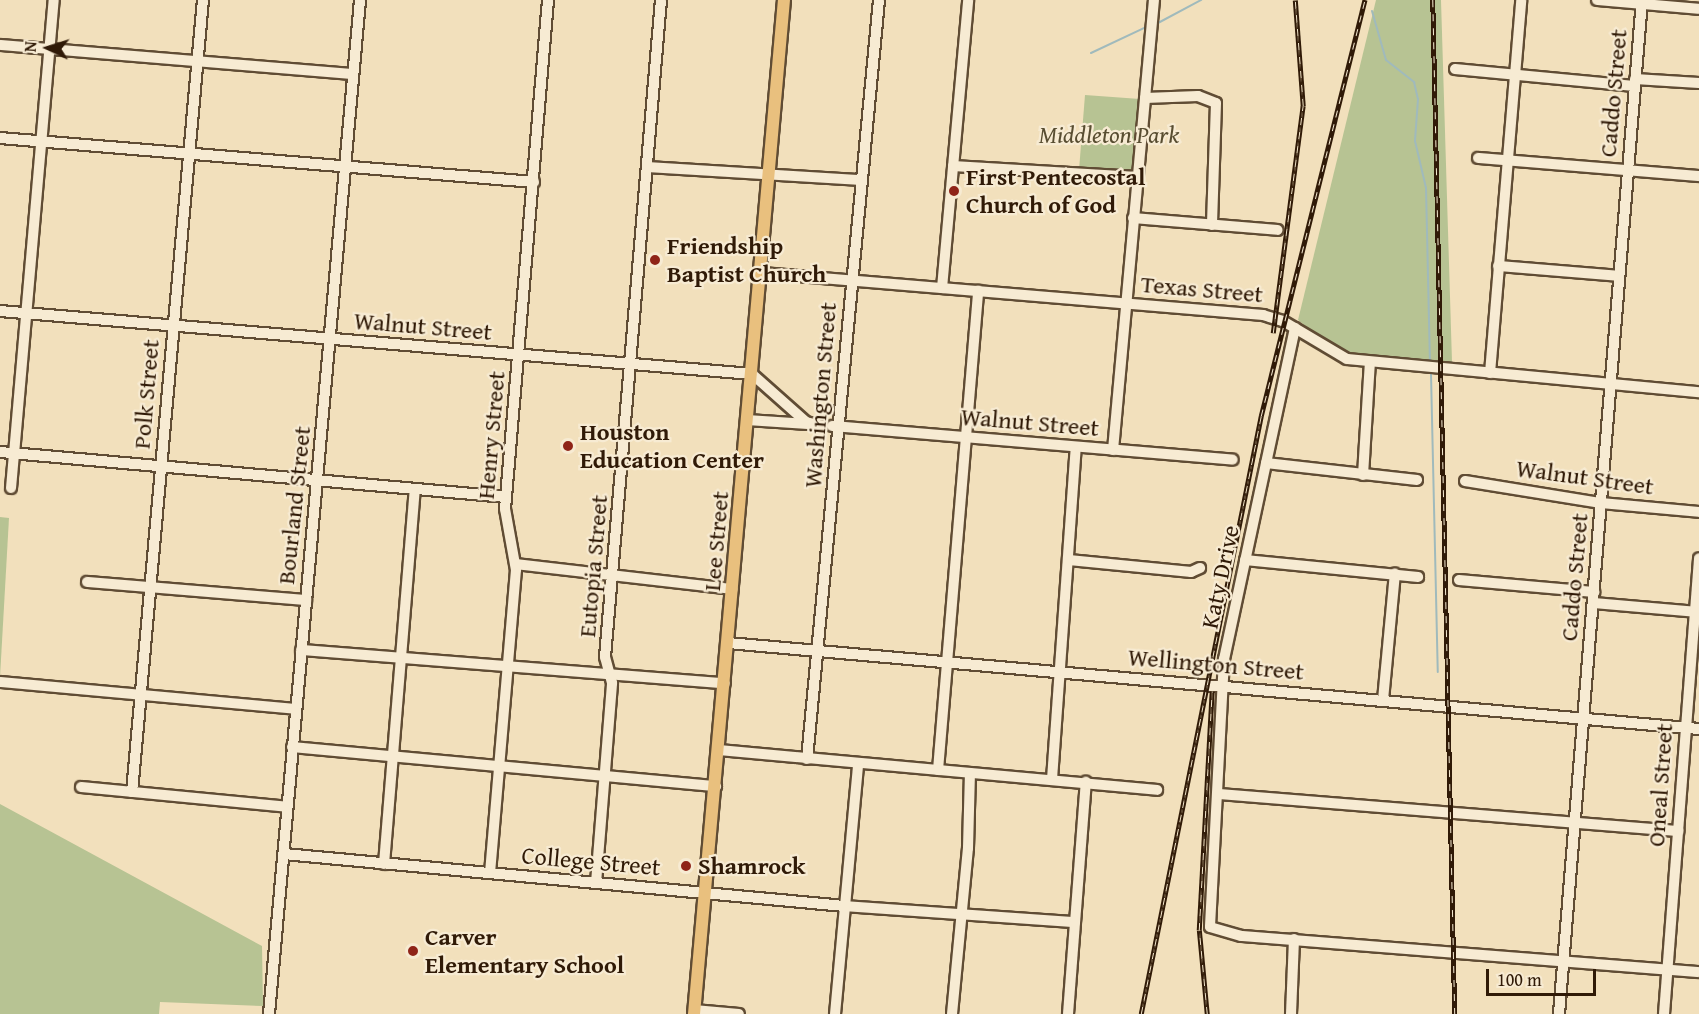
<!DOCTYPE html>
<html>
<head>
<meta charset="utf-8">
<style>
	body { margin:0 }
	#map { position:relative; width:1699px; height:1014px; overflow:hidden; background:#f2e0bc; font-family:"Gentium Book Plus",serif }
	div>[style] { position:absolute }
	.green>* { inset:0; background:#b7c393 }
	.stream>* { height:2px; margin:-1px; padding:0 1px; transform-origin:1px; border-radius:1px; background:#a0babc }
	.roads { filter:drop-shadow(2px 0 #604c34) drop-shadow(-2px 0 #604c34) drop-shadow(0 2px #604c34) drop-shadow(0 -2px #604c34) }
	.minor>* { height:10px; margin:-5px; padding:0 5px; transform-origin:5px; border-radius:5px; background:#f7ebd3 }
	.major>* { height:12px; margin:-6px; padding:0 6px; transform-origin:6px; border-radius:6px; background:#e9c07e }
	.rail>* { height:4.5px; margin-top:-2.25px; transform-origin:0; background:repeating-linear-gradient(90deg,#f7ebd3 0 7px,#301a07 0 14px); box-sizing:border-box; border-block:2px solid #301a07 }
	.dots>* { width:16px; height:16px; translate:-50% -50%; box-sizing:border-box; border:3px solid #f7ebd3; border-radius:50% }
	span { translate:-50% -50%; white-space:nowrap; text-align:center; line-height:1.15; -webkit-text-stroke:4.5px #f7ebd3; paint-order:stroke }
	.street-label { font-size:24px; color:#301a07 }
	.park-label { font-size:24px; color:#584d31; font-style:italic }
	.poi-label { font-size:24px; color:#301a07; font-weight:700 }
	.left { translate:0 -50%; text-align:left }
	.north { position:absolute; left:18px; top:18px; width:60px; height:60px; -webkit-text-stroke:4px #f7ebd3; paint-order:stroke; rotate:274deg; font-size:16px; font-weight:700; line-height:24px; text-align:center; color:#301a07 }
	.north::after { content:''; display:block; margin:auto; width:21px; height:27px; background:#301a07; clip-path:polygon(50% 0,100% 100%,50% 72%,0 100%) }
	.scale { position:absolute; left:1486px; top:969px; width:110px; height:27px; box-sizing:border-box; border:3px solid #301a07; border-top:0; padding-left:8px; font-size:18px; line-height:21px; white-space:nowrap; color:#301a07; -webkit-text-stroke:4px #f7ebd3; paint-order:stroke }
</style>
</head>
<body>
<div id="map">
	<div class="green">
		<div style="clip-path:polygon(1376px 0,1441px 0,1452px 362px,1337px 351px,1298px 320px)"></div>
		<div style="clip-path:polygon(1085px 95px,1140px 99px,1133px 174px,1079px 170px)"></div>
		<div style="clip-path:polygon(0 517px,9px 518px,0 677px)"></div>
		<div style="clip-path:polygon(0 804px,262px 946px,263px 1006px,160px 1002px,159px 1014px,0 1014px)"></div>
	</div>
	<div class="stream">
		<div style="left:1372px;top:11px;width:51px;rotate:74.1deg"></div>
		<div style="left:1386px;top:60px;width:36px;rotate:38deg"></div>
		<div style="left:1414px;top:82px;width:17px;rotate:77deg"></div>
		<div style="left:1418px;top:99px;width:42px;rotate:94.1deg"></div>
		<div style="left:1415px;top:141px;width:48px;rotate:76.8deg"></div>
		<div style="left:1426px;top:188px;width:174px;rotate:88.7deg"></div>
		<div style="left:1158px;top:23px;width:49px;rotate:-28.1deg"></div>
		<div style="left:1091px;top:53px;width:59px;rotate:-25.3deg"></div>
		<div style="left:1431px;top:374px;width:298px;rotate:88.7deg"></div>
	</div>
	<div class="roads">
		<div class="minor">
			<div style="left:1597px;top:0;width:102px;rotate:5deg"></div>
			<div style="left:0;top:45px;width:354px;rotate:4.7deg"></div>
			<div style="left:1455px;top:69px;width:180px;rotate:5.4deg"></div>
			<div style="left:1635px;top:79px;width:64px;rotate:3.6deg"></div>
			<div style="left:1145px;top:98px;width:53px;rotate:-2.2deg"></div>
			<div style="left:1198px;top:96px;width:19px;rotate:21deg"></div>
			<div style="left:1216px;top:103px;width:122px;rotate:91.9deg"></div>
			<div style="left:0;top:138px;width:536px;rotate:4.71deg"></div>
			<div style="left:1478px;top:158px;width:222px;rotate:4.7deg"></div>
			<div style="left:953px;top:166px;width:185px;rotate:3.4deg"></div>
			<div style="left:647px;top:167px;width:215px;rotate:3.5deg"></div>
			<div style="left:1133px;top:218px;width:145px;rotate:4.7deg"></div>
			<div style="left:1498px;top:266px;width:121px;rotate:4.7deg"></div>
			<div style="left:762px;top:273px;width:503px;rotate:4.79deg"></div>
			<div style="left:1263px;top:315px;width:21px;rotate:17deg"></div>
			<div style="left:1283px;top:321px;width:74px;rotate:30.7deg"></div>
			<div style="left:1347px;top:359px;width:354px;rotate:5.4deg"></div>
			<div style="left:942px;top:288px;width:289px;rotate:-84.8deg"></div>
			<div style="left:0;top:311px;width:755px;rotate:4.79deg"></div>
			<div style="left:752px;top:374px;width:72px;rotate:41.6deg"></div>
			<div style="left:806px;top:422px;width:17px;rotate:13deg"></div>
			<div style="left:1295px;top:328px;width:339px;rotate:102.1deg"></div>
			<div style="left:1224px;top:659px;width:268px;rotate:93deg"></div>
			<div style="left:1210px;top:927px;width:32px;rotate:16deg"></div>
			<div style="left:1241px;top:936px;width:459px;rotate:4.5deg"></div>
			<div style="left:1490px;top:373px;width:374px;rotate:-85.2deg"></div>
			<div style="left:747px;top:420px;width:61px;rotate:3.8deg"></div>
			<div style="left:832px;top:426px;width:402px;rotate:4.8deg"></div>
			<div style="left:1113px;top:450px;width:452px;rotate:-84.8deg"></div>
			<div style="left:0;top:452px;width:508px;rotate:5.08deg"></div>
			<div style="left:1266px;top:463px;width:152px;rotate:6.4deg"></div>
			<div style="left:1363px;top:475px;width:113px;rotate:-86.5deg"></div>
			<div style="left:1465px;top:481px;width:138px;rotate:9.2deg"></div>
			<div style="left:1601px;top:503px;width:98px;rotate:5.2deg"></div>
			<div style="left:11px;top:488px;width:490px;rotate:-85deg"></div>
			<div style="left:1069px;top:560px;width:123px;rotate:5.6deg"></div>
			<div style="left:1191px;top:572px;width:10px;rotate:-24deg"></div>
			<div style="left:1245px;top:560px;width:174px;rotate:5.6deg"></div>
			<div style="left:516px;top:564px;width:218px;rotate:6.6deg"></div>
			<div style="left:1459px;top:580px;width:136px;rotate:5.1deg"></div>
			<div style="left:87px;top:582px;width:220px;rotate:4.7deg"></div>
			<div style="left:1593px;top:603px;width:106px;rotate:4.9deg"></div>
			<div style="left:728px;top:643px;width:975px;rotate:5.06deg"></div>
			<div style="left:301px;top:650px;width:425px;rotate:4.5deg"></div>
			<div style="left:0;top:682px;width:297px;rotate:5.2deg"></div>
			<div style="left:1383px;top:700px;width:127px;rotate:-84.6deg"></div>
			<div style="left:292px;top:747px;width:426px;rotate:5.3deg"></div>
			<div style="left:719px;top:750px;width:440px;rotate:5.2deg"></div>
			<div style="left:807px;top:759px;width:762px;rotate:-84.58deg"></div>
			<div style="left:938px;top:770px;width:481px;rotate:-85.2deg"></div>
			<div style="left:1052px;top:779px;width:332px;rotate:-85.9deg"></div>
			<div style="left:81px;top:787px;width:207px;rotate:5.5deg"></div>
			<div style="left:132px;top:792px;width:795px;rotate:-84.88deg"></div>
			<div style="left:1218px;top:794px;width:462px;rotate:4.6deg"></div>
			<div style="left:284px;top:854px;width:563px;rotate:5.3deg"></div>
			<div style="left:845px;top:906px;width:230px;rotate:4deg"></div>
			<div style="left:384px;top:864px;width:376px;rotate:-85.3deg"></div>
			<div style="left:490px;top:873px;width:304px;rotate:-85.1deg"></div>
			<div style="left:516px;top:570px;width:62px;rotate:-100.2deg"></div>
			<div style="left:505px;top:509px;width:511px;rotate:-85.17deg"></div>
			<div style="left:596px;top:883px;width:201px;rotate:-85.4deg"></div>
			<div style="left:612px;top:683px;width:27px;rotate:-105deg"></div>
			<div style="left:605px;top:657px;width:659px;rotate:-85.13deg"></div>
			<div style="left:694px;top:1010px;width:45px;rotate:5.1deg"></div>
			<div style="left:269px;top:1014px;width:1018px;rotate:-84.87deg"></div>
			<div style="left:835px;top:1014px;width:251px;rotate:-84.7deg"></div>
			<div style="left:952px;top:1014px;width:167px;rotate:-84.5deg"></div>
			<div style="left:968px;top:848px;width:75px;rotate:-88.5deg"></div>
			<div style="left:1068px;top:1014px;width:233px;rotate:-85.6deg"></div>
			<div style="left:1291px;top:1014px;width:75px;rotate:-87.7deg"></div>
			<div style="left:1559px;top:1014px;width:1017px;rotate:-85.32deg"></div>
			<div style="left:1664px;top:1014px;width:457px;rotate:-85.6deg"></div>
		</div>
		<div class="major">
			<div style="left:694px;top:1014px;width:1018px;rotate:-84.93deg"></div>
		</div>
	</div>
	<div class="rail">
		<div style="left:1433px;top:0;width:1014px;rotate:88.76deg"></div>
		<div style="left:1273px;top:333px;width:229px;rotate:-82.5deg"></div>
		<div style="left:1303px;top:106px;width:106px;rotate:-94.3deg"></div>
		<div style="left:1141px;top:1014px;width:610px;rotate:-78.65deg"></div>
		<div style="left:1261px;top:416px;width:429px;rotate:-76deg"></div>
		<div style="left:1207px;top:1014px;width:84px;rotate:-95.4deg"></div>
		<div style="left:1199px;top:930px;width:239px;rotate:-86.9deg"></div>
	</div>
	<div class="dots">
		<div style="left:954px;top:191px;background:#8f2418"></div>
		<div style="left:655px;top:260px;background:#8f2418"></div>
		<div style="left:568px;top:446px;background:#8f2418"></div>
		<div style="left:686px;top:866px;background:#8f2418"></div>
		<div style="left:413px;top:951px;background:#8f2418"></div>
	</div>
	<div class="street-label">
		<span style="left:1613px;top:93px;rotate:-85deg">Caddo Street</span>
		<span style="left:1202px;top:289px;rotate:5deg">Texas Street</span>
		<span style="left:423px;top:326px;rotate:5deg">Walnut Street</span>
		<span style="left:146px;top:394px;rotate:-85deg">Polk Street</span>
		<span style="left:820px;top:395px;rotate:-85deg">Washington Street</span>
		<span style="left:1030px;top:422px;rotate:5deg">Walnut Street</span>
		<span style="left:491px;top:435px;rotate:-85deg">Henry Street</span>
		<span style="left:1585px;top:477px;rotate:8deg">Walnut Street</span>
		<span style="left:294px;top:505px;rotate:-84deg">Bourland Street</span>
		<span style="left:716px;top:541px;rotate:-85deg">Lee Street</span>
		<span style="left:593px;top:566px;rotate:-85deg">Eutopia Street</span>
		<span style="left:1220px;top:577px;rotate:-78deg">Katy Drive</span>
		<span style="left:1574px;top:577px;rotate:-85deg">Caddo Street</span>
		<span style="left:1216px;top:664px;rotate:5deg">Wellington Street</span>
		<span style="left:1660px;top:785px;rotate:-86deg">Oneal Street</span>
		<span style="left:591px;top:861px;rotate:5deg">College Street</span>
	</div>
	<div class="park-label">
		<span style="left:1109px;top:135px">Middleton Park</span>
	</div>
	<div class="poi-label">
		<span class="left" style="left:966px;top:191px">First Pentecostal<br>Church of God</span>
		<span class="left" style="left:667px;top:260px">Friendship<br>Baptist Church</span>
		<span class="left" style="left:580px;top:446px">Houston<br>Education Center</span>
		<span class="left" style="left:698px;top:866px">Shamrock</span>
		<span class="left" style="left:425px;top:951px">Carver<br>Elementary School</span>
	</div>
	<div class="north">N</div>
	<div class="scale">100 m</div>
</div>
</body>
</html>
